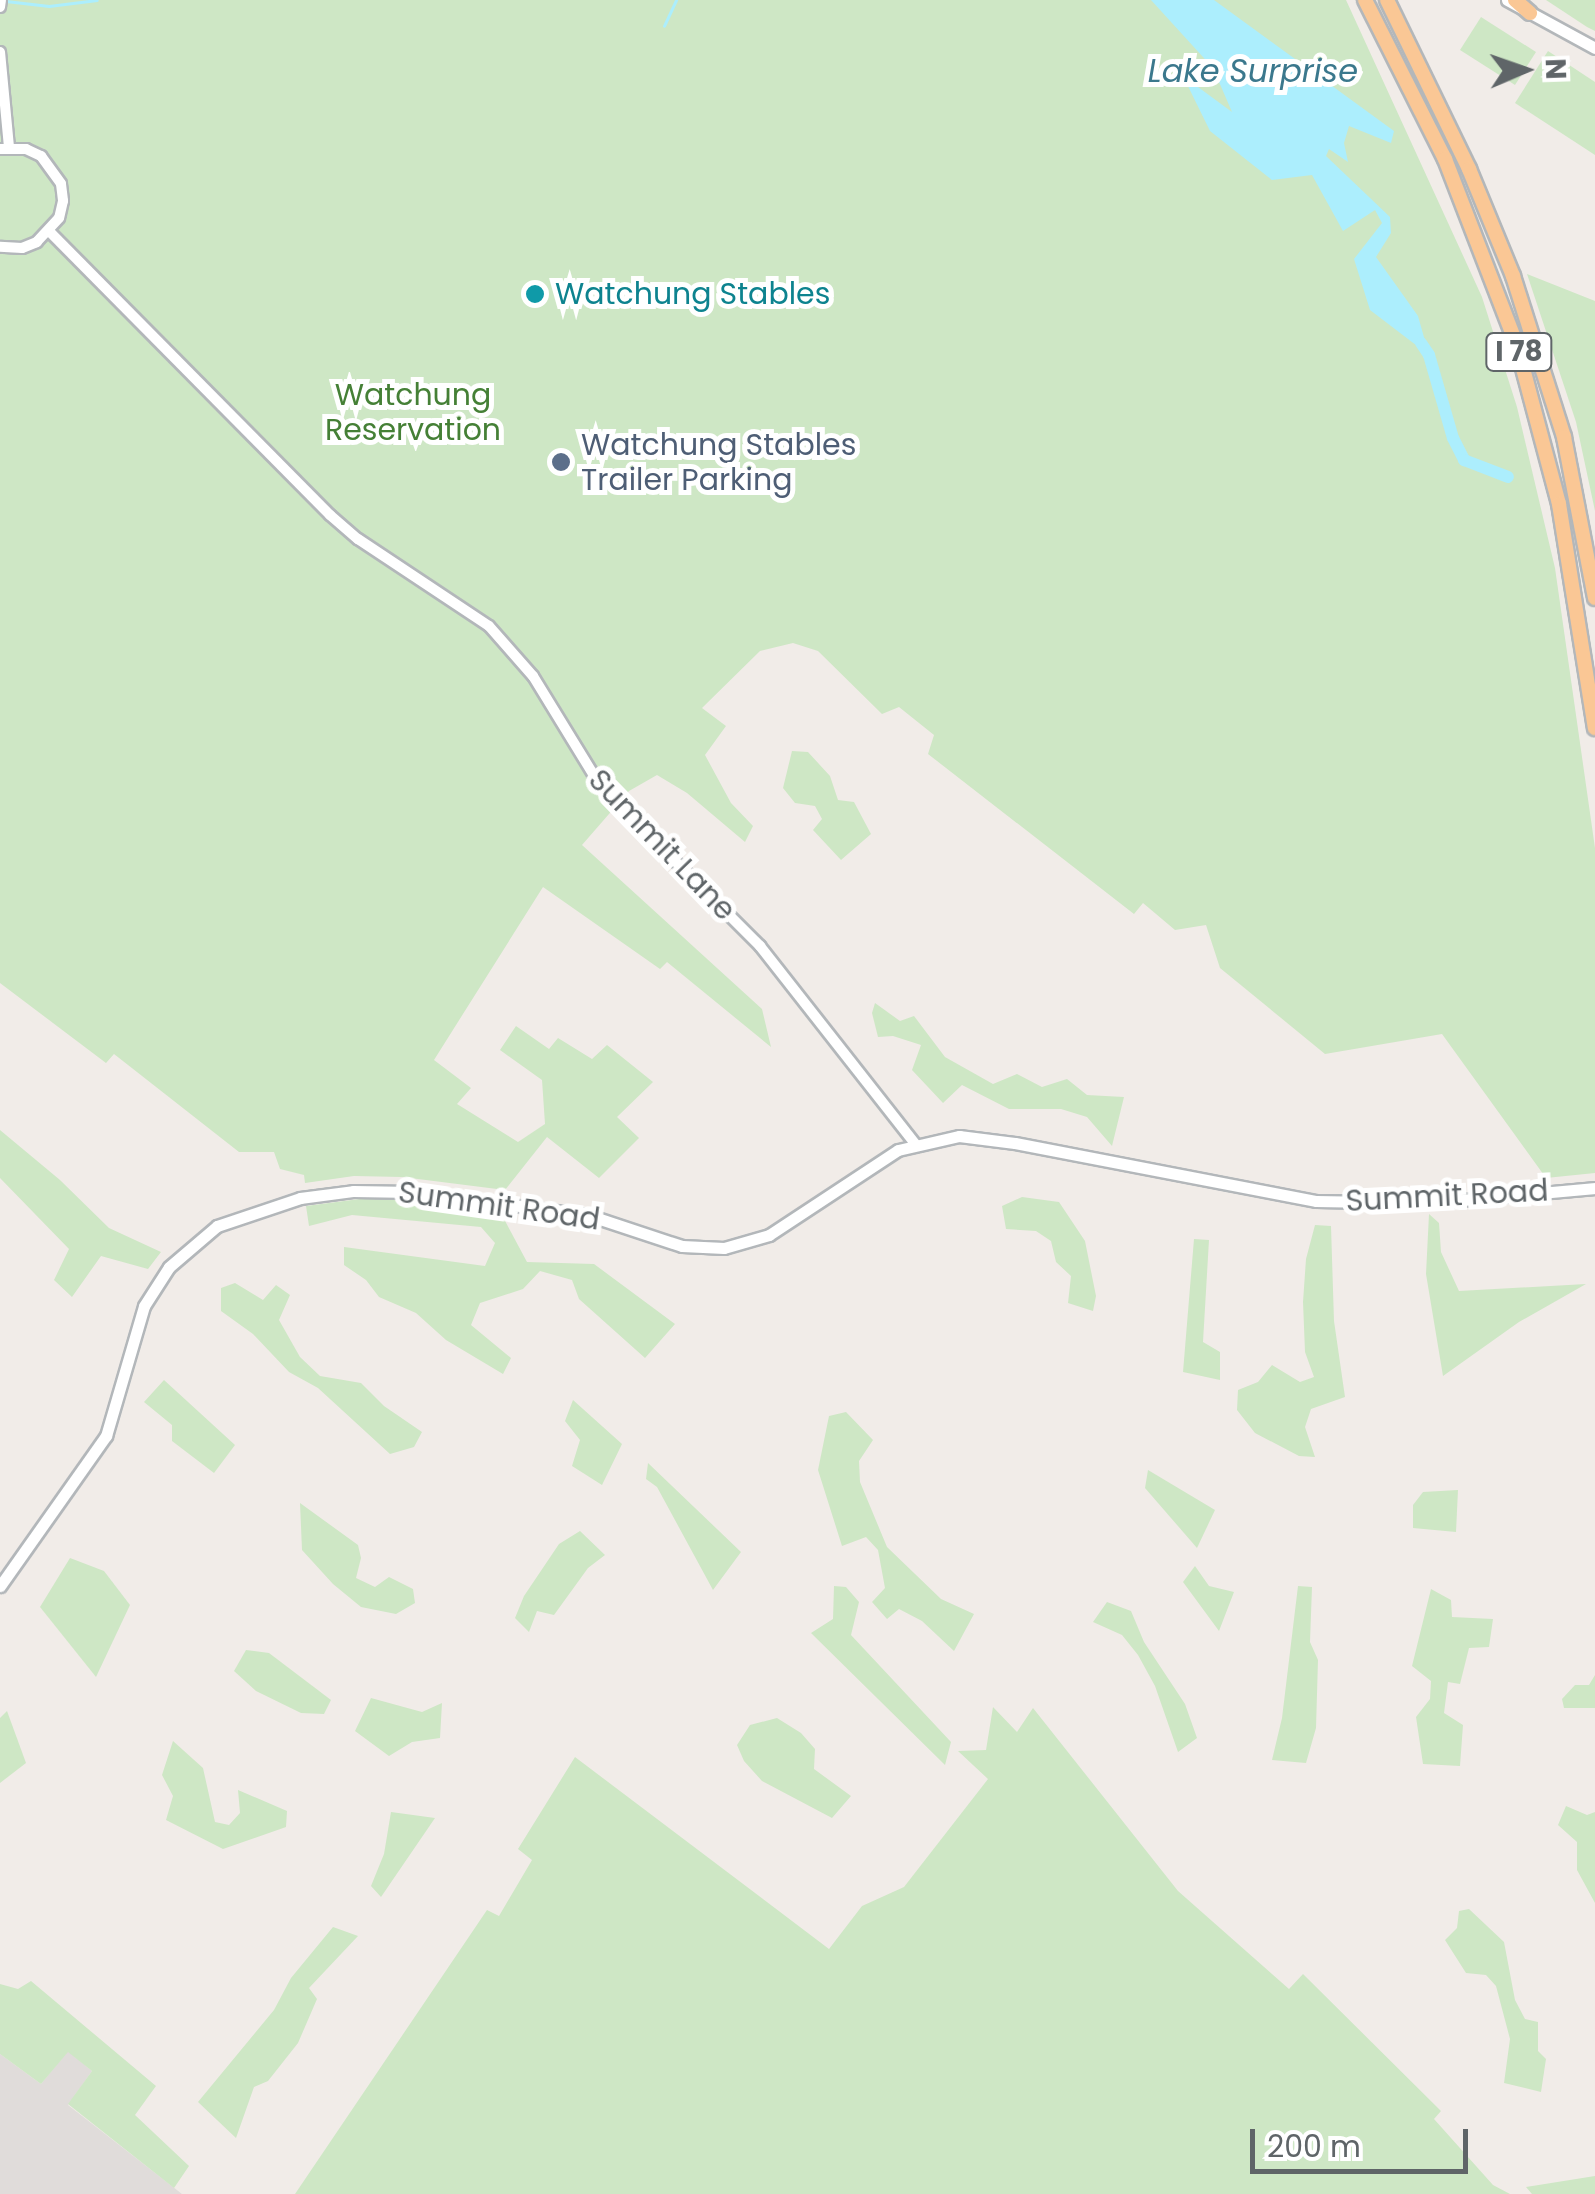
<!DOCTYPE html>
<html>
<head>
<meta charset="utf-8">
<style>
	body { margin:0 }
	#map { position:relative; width:1595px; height:2194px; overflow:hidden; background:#f1ece8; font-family:Poppins,sans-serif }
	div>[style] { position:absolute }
	.industrial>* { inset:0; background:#e0dcda }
	.green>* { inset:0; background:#cee7c5 }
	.water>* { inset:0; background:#aceefd }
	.stream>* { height:2.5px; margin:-1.25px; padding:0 1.25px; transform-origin:1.25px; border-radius:1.25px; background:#aceefd }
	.river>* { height:12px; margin:-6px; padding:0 6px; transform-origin:6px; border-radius:6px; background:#aceefd }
	.roads { filter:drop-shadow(2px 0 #b3b7ba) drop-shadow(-2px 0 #b3b7ba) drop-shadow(0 2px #b3b7ba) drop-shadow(0 -2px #b3b7ba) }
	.tertiary>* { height:10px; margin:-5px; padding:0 5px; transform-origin:5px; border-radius:5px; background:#fff }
	.secondary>* { height:11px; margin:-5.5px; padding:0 5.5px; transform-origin:5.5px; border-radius:5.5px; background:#fff }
	.motorway>* { height:14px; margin:-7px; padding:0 7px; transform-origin:7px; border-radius:7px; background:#fac795 }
	.dots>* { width:28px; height:28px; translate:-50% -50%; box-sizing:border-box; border:5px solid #fff; border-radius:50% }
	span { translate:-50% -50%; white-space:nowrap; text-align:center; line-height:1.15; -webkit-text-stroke:10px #fff; paint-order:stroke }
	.shield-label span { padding:2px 8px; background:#fff; border:2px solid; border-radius:8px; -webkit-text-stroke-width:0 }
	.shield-label { font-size:28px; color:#5f6568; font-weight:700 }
	.culture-label { font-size:30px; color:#0d838f }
	.left { translate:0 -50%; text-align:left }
	.park-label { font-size:30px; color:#458036 }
	.service-label { font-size:30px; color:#4e5e75 }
	.street-label { font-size:30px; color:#5f6568 }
	.water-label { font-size:32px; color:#3b788d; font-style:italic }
	.north { position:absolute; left:1475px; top:20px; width:100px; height:100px; -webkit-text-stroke:8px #fff; paint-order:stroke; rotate:88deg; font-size:28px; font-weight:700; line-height:40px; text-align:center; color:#5f6568 }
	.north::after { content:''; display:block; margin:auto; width:35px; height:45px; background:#5f6568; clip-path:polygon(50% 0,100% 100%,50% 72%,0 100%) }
	.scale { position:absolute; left:1250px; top:2129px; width:218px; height:45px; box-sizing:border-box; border:5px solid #5f6568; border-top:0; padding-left:12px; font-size:30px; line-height:35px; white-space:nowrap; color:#5f6568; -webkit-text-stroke:8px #fff; paint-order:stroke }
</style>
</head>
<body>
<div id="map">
	<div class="industrial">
		<div style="clip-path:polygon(68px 2051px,92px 2071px,68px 2105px,182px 2194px,0 2194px,0 2054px,41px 2084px)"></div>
	</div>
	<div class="green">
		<div style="clip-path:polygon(0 0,1346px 0,1482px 297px,1517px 407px,1555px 568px,1595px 848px,1595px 1173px,1546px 1178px,1442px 1034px,1325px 1054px,1220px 968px,1206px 925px,1175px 930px,1143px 903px,1134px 914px,928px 754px,934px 735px,899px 707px,882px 714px,818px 651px,793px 643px,760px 651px,702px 708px,726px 726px,705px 755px,731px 803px,753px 826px,745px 842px,687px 793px,657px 775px,629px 791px,582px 845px,762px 1009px,771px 1047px,667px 962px,660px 969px,543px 887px,434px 1060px,471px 1088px,457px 1104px,518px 1142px,545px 1124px,542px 1080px,500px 1050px,516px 1026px,549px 1049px,558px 1038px,592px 1059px,607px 1045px,653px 1082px,617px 1117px,639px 1138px,599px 1178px,547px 1137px,505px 1190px,402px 1177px,354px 1176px,305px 1183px,304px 1175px,280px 1169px,274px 1152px,239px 1152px,114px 1054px,106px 1063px,0 983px)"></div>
		<div style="clip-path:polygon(1546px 0,1595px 0,1595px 31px,1587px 27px)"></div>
		<div style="clip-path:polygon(1481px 17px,1536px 52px,1515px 85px,1460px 50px)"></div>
		<div style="clip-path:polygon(1548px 51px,1595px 82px,1595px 155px,1515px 103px)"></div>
		<div style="clip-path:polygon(1527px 274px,1595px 301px,1595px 511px,1576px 422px)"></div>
		<div style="clip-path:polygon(792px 751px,808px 752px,830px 776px,838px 800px,854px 802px,871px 834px,841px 860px,813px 830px,822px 819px,815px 806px,795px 803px,783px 788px)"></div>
		<div style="clip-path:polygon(875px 1003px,900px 1021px,914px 1016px,945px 1057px,993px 1084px,1017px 1074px,1042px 1087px,1067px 1079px,1087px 1095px,1124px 1097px,1112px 1146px,1087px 1117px,1061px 1109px,1009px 1109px,962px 1085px,943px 1103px,912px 1070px,921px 1045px,893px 1036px,878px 1037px,872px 1013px)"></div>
		<div style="clip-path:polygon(0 1130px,60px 1180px,109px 1228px,161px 1252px,148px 1269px,101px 1256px,72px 1297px,54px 1280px,69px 1249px,0 1178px)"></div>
		<div style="clip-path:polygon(375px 1197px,503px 1217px,527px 1262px,594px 1264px,675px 1324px,645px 1358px,579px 1299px,572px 1280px,540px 1271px,523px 1289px,480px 1303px,471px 1325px,511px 1358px,503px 1374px,446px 1340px,416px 1313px,379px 1297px,366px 1280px,344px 1265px,344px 1247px,485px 1266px,495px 1243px,481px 1227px,352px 1215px,309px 1226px,306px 1206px)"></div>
		<div style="clip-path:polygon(1022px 1197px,1059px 1202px,1085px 1241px,1096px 1296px,1093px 1311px,1068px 1303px,1071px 1276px,1056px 1262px,1051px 1241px,1036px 1231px,1006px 1229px,1002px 1206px)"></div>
		<div style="clip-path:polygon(1429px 1214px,1439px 1223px,1441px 1252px,1459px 1291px,1586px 1284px,1519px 1322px,1443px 1376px,1426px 1274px)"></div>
		<div style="clip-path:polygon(1315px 1225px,1331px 1226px,1334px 1321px,1345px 1397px,1311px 1409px,1305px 1427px,1315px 1457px,1299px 1456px,1255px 1433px,1237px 1410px,1238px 1390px,1258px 1382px,1272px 1365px,1300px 1382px,1314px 1377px,1305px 1352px,1303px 1302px,1306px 1259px)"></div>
		<div style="clip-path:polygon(1194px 1239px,1209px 1240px,1203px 1342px,1220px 1352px,1220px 1380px,1183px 1372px)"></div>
		<div style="clip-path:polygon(235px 1283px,263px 1300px,276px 1285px,290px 1295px,279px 1320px,300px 1357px,320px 1376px,361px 1383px,384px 1406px,422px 1432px,414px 1447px,390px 1454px,318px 1388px,289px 1372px,253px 1334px,221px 1311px,221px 1288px)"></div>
		<div style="clip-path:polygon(164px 1380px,235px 1445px,214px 1473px,172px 1441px,172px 1425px,144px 1402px)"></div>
		<div style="clip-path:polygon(573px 1400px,622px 1444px,602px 1485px,572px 1466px,580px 1440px,565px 1421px)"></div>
		<div style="clip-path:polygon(846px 1412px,873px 1440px,859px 1461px,860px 1482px,887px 1547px,941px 1599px,974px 1614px,954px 1651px,922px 1621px,899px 1609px,887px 1619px,872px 1602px,885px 1588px,878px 1550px,866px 1537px,842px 1546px,818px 1470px,829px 1416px)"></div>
		<div style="clip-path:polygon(648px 1463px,741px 1552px,713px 1590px,657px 1487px,646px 1479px)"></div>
		<div style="clip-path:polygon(1148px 1470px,1215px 1510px,1197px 1548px,1145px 1488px)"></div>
		<div style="clip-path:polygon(1458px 1490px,1456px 1532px,1413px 1528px,1413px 1505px,1423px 1492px)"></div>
		<div style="clip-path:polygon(300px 1503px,358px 1545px,361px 1558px,356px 1578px,375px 1587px,389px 1577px,413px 1589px,415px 1603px,396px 1614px,361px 1607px,333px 1584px,302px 1550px)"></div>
		<div style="clip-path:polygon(580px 1531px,605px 1555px,588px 1568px,554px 1615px,537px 1611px,529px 1632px,515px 1618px,524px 1596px,559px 1544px)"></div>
		<div style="clip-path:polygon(70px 1558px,104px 1571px,130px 1605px,96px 1677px,40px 1607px)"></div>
		<div style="clip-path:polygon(1195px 1566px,1209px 1586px,1234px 1592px,1219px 1631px,1183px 1582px)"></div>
		<div style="clip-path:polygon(834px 1586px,846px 1587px,859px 1602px,851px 1635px,951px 1742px,945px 1765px,811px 1633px,833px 1619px)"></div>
		<div style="clip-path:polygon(1298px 1586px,1312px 1587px,1310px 1642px,1318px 1660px,1316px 1728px,1306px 1763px,1272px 1760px,1282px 1718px)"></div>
		<div style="clip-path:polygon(1431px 1589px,1451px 1600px,1452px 1617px,1493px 1619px,1489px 1647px,1469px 1648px,1460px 1684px,1448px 1682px,1444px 1713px,1463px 1725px,1460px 1766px,1423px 1764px,1416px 1717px,1430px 1699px,1431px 1681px,1412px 1666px)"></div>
		<div style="clip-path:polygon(1107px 1602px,1131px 1611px,1144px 1642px,1185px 1704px,1197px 1738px,1178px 1752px,1155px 1686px,1138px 1655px,1122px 1635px,1093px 1622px)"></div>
		<div style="clip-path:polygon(246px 1650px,269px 1653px,331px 1700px,324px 1714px,301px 1713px,256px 1691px,234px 1671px)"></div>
		<div style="clip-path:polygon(1595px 1675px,1595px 1708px,1564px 1708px,1562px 1699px,1575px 1685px,1589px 1685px)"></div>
		<div style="clip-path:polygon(371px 1698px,422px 1712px,442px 1703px,440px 1738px,412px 1742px,389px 1756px,355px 1731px)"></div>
		<div style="clip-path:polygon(993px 1707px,1017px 1732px,1033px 1708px,1178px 1891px,1289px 1989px,1303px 1974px,1441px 2111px,1434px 2119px,1493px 2185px,1510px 2194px,295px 2194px,487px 1910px,499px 1916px,532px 1860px,518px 1849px,575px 1757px,829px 1949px,862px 1906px,904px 1887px,988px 1779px,958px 1751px,986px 1750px)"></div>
		<div style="clip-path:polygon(7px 1711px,26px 1763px,0 1783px,0 1718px)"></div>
		<div style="clip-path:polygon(777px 1718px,801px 1733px,815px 1749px,814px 1769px,851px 1796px,832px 1818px,762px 1781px,744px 1761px,737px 1745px,750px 1725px)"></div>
		<div style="clip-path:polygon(173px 1741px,203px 1768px,215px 1822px,229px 1825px,240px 1813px,238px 1790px,287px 1811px,286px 1827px,223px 1849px,166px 1820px,173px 1796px,162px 1775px)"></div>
		<div style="clip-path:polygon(1566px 1806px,1587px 1815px,1595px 1812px,1595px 1903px,1577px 1870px,1577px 1842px,1558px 1825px)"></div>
		<div style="clip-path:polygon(391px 1812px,435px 1818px,381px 1897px,371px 1886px,384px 1854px)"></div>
		<div style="clip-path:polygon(1469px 1909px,1504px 1942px,1515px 2000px,1525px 2019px,1538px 2022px,1538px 2051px,1546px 2059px,1541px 2092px,1504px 2083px,1510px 2039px,1496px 1986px,1486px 1975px,1466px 1973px,1445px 1940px,1457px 1928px,1459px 1911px)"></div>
		<div style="clip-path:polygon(333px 1927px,358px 1936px,309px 1988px,317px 1999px,298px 2043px,268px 2081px,254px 2087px,236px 2138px,198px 2102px,274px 2010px,291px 1978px)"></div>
		<div style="clip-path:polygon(31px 1981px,156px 2086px,135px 2115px,189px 2166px,174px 2188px,68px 2104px,92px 2071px,68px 2052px,41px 2084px,0 2054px,0 1984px,18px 1989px)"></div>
		<div style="clip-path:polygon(1595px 2176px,1595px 2194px,1532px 2194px,1526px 2187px)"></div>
	</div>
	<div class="water">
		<div style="clip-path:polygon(1151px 0,1214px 0,1394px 131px,1391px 143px,1349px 126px,1344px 143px,1348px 162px,1329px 149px,1326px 156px,1390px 217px,1391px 233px,1376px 257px,1418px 316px,1429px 355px,1370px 310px,1354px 259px,1382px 223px,1375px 210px,1343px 231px,1312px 175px,1272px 180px,1210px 131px,1183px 76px,1232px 112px,1213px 68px)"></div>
	</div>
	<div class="stream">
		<div style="left:6px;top:1px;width:43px;rotate:6.6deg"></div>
		<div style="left:49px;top:6px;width:48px;rotate:-7.1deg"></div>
		<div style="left:664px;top:26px;width:29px;rotate:-65deg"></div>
	</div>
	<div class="river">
		<div style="left:1421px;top:343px;width:14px;rotate:56deg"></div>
		<div style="left:1429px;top:355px;width:86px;rotate:73.9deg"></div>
		<div style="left:1453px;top:438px;width:25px;rotate:63deg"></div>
		<div style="left:1464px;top:460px;width:47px;rotate:21.1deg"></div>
	</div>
	<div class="roads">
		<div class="tertiary">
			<div style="left:0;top:7px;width:7px;rotate:-82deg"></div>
			<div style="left:0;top:52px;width:95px;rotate:84.6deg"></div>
			<div style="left:0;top:149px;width:26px"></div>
			<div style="left:26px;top:149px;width:17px;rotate:25deg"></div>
			<div style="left:41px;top:156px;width:34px;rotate:54deg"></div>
			<div style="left:61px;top:184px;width:17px;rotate:83deg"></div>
			<div style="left:63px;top:201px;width:17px;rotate:103deg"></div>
			<div style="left:59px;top:218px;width:33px;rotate:133deg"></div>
			<div style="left:37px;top:242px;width:16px;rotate:158deg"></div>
			<div style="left:22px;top:248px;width:22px;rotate:-177deg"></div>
			<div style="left:50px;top:232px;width:398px;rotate:45.3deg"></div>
			<div style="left:330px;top:515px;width:37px;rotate:41deg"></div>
			<div style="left:358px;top:539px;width:157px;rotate:33.6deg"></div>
			<div style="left:489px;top:626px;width:67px;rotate:48.7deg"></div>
			<div style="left:533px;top:676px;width:130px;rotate:58.5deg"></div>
			<div style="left:601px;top:787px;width:225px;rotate:45deg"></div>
			<div style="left:760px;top:946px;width:251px;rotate:51.9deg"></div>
		</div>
		<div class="secondary">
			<div style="left:1507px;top:0;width:100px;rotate:28.6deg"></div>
			<div style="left:0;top:1586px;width:184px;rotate:-54.8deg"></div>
			<div style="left:106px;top:1436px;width:135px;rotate:-73.7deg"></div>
			<div style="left:144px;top:1306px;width:46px;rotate:-57.3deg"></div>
			<div style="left:169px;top:1267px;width:63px;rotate:-40.5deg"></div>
			<div style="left:217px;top:1226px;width:88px;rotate:-18.6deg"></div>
			<div style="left:300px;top:1198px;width:53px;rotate:-7.5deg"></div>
			<div style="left:353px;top:1191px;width:60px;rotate:1deg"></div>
			<div style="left:413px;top:1192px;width:177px;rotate:7.5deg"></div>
			<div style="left:588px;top:1215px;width:99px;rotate:18.3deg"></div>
			<div style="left:682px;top:1246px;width:42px;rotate:2.7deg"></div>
			<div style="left:724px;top:1248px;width:47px;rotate:-16.1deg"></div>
			<div style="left:769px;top:1235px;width:154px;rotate:-33.4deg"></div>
			<div style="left:898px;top:1150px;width:63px;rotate:-12.9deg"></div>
			<div style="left:959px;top:1136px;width:56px;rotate:7.1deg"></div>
			<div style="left:1015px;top:1143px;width:307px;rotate:10.9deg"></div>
			<div style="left:1316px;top:1201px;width:114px;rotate:1deg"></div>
			<div style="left:1430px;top:1203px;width:166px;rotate:-5.2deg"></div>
		</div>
		<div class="motorway">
			<div style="left:1365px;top:0;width:178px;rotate:63.3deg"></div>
			<div style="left:1445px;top:159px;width:200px;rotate:68.9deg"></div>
			<div style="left:1517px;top:346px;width:163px;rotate:75.1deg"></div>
			<div style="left:1559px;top:504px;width:227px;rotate:80.9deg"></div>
			<div style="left:1387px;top:0;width:188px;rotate:64.1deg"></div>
			<div style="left:1469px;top:169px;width:116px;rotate:67.6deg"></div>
			<div style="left:1513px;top:276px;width:169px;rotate:72.4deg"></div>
			<div style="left:1564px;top:437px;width:164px;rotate:79.1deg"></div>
			<div style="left:1515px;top:0;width:20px;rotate:41deg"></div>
		</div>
	</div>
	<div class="dots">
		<div style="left:535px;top:294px;background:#0f9aa8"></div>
		<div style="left:561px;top:462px;background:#5c6f8a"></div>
	</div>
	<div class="shield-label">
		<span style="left:1519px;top:352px">I 78</span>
	</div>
	<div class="culture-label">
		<span class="left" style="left:555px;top:294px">Watchung Stables</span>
	</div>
	<div class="park-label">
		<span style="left:413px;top:412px">Watchung<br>Reservation</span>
	</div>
	<div class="service-label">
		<span class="left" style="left:581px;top:462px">Watchung Stables<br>Trailer Parking</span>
	</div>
	<div class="street-label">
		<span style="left:662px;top:845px;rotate:46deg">Summit Lane</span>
		<span style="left:1447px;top:1196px;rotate:-3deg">Summit Road</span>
		<span style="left:499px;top:1206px;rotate:8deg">Summit Road</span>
	</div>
	<div class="water-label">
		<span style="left:1253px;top:71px">Lake Surprise</span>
	</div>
	<div class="north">N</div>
	<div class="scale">200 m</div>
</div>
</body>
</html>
